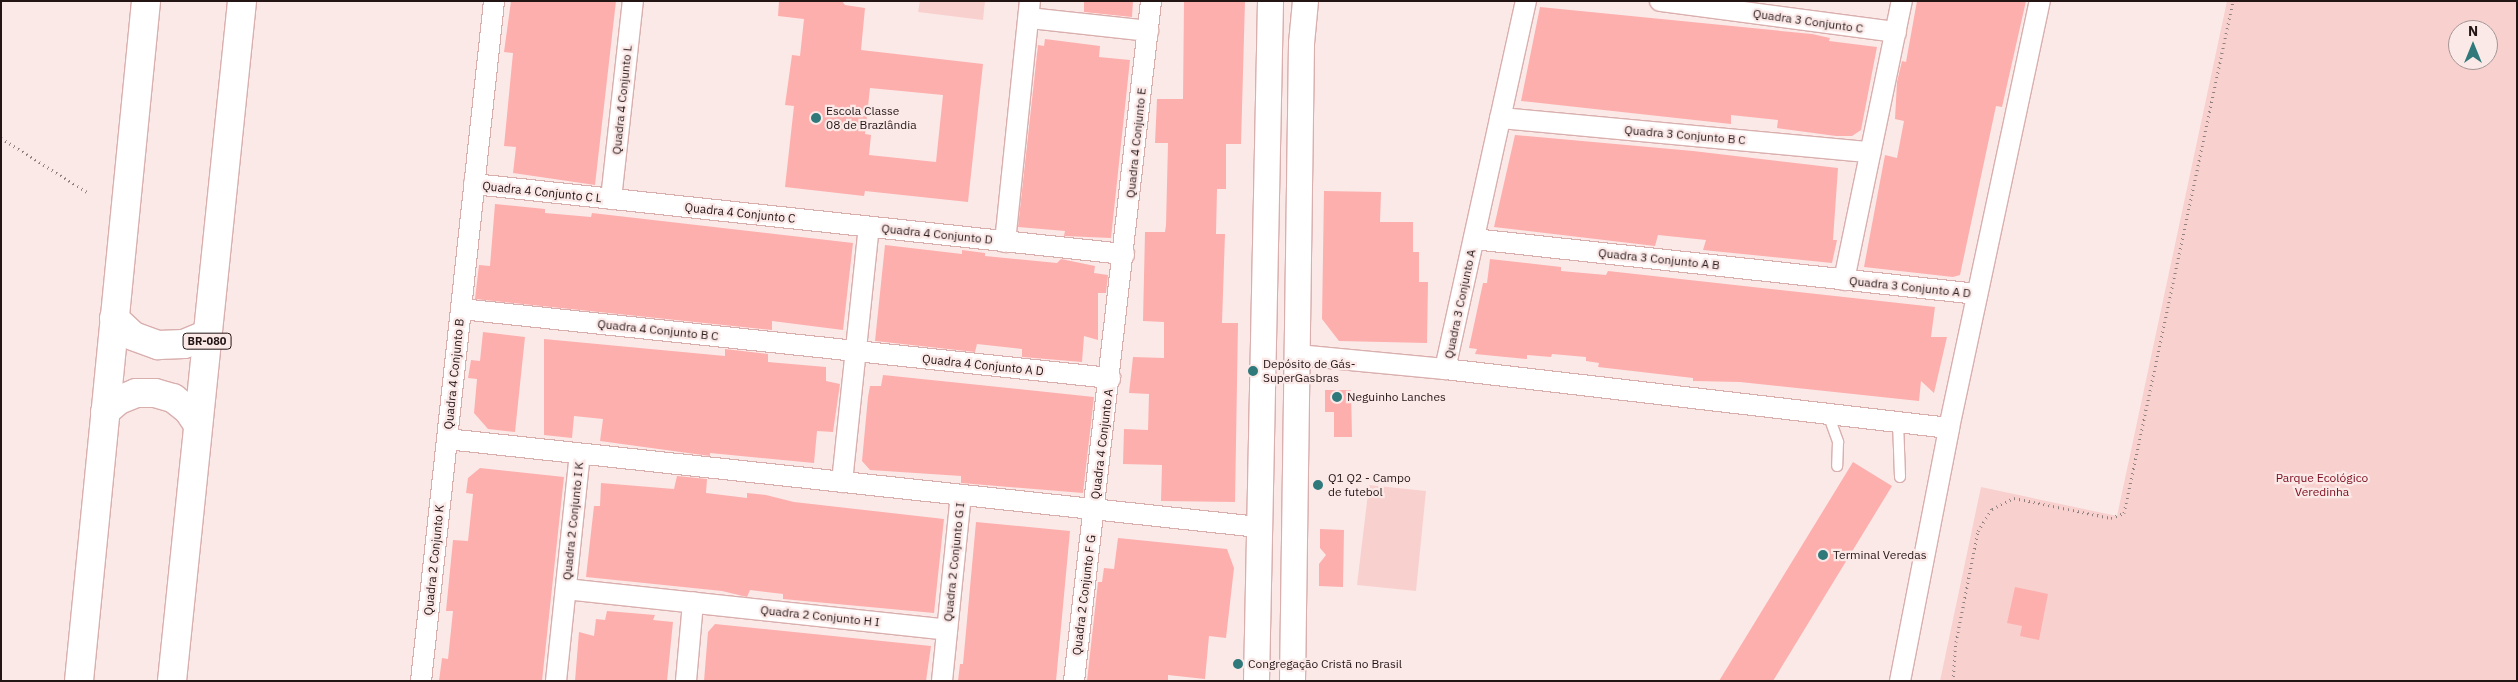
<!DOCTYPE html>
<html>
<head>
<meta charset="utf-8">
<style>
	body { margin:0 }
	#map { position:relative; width:2518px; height:682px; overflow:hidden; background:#fbe9e8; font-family:"IBM Plex Sans",sans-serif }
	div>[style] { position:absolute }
	.green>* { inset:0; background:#f8d1cf }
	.building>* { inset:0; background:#fdafad }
	.path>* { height:3px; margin-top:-1.5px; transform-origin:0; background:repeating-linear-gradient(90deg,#918180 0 1px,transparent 0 5px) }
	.roads { filter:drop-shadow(1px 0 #d9afae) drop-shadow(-1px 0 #d9afae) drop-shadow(0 1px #d9afae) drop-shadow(0 -1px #d9afae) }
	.service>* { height:10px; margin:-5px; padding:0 5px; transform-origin:5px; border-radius:5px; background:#fff }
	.minor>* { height:20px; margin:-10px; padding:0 10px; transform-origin:10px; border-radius:10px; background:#fff }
	.tertiary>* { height:25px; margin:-12.5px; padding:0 12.5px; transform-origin:12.5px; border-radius:12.5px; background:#fff }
	.trunk>* { height:28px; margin:-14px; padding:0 14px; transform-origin:14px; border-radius:14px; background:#fff }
	.dots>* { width:14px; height:14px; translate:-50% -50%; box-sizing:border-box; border:2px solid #fbe9e8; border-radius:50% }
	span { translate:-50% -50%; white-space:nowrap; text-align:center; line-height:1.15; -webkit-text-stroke:4.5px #fbe9e8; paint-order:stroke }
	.shield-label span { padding:1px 4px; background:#fbe9e8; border:1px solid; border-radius:4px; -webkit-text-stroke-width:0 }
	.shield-label { font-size:11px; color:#241515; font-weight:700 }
	.street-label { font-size:12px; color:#241515 }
	.poi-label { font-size:12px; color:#241515 }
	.left { translate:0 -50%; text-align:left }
	.park-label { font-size:12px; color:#7d0b1d }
	.frame { position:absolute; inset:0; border:2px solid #241515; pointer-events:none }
	.north { position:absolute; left:2448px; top:20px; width:50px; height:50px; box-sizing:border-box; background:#fbe9e8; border:1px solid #a59494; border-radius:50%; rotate:0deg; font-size:14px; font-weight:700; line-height:20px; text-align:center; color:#241515 }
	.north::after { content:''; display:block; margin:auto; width:18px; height:22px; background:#2f797a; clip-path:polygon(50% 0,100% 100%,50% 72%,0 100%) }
</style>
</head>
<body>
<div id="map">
	<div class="green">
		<div style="clip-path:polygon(920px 1px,985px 1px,983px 20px,918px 12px)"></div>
		<div style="clip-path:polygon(evenodd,2227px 1px,2517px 1px,2517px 681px,1940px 681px,1981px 487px,2117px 516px,2227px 1px,2458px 30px,2488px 30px,2488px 60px,2458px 60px,2458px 30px)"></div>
		<div style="clip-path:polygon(1369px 485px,1426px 491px,1416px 591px,1357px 585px)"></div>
	</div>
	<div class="building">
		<div style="clip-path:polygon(511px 1px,616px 1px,595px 185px,513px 173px,516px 147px,504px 146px,513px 53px,504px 52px)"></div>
		<div style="clip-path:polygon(evenodd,779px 1px,842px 1px,845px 5px,865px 8px,861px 50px,983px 64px,968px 202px,865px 191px,864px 196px,785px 187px,794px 106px,785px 105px,792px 55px,800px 56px,804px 19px,778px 16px,779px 1px,870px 88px,943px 95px,936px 162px,869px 155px,871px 135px,865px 134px,870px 88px)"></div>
		<div style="clip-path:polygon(1084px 1px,1133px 1px,1132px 17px,1084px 12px)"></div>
		<div style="clip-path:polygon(1184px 1px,1245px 1px,1241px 144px,1226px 144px,1226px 189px,1217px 189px,1216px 234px,1225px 234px,1222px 323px,1238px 323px,1235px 502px,1161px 501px,1162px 465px,1123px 464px,1124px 429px,1148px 430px,1149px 394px,1129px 393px,1133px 357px,1164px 358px,1164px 322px,1143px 321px,1145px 232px,1165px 232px,1166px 225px,1168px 143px,1155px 143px,1157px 99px,1183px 99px)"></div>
		<div style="clip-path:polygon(1917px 1px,2026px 1px,2002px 107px,1996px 106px,1960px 275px,1953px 277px,1864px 267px,1885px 155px,1897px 158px,1904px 121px,1895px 119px,1897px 82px,1902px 61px,1906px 62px)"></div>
		<div style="clip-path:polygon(1540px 7px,1812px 34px,1830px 38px,1829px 41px,1877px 47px,1861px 130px,1852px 136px,1836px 136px,1777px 128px,1778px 120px,1731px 115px,1731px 124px,1521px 101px)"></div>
		<div style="clip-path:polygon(1045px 39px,1100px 46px,1099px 57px,1130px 60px,1111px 238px,1064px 236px,1065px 231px,1018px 227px,1038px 45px,1044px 46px)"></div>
		<div style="clip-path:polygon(1515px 135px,1693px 151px,1838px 168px,1833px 240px,1837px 240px,1832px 263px,1703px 250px,1706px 240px,1658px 235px,1655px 246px,1494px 227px)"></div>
		<div style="clip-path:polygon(1324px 191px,1381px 192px,1380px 222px,1413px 222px,1413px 252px,1419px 252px,1419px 282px,1428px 282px,1427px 343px,1339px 341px,1322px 319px)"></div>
		<div style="clip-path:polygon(495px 204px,545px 209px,545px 213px,591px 217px,592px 213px,853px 243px,843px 330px,772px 321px,772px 330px,475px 299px,479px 265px,490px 266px)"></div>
		<div style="clip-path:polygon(885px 245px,962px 254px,962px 250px,985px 253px,985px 256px,1057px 263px,1061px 259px,1095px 266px,1094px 273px,1108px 275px,1106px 293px,1098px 293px,1098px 340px,1084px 336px,1082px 362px,1022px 357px,1022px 349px,977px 344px,975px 352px,875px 341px)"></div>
		<div style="clip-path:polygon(1490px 259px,1561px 267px,1561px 271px,1606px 275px,1608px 271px,1935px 307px,1931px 337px,1947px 337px,1934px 393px,1921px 381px,1919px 401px,1740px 382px,1693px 381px,1693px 378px,1598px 367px,1599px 363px,1586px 361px,1586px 357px,1552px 354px,1551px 357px,1527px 355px,1527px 359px,1475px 354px,1477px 349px,1469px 348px,1483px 283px,1487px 283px)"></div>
		<div style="clip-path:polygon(483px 332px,525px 337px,515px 432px,488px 429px,474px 413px,477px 379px,468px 378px,471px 360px,480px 361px)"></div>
		<div style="clip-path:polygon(544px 339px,725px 356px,725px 349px,768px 354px,768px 362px,826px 367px,826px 381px,840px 384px,833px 432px,817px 431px,814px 463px,710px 453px,710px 456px,600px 441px,603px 419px,574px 416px,572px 438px,544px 435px)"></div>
		<div style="clip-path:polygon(883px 375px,1094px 397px,1083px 493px,961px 483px,961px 476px,870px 470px,862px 461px,868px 397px,870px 386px,881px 386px)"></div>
		<div style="clip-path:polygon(1325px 390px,1351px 390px,1352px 437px,1334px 437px,1334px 412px,1325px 412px)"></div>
		<div style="clip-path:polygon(1853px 462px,1892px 486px,1773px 681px,1719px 681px)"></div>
		<div style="clip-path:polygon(480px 468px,564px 477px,542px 681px,439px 681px,442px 658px,448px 659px,453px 611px,446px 611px,453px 540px,468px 541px,473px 494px,466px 493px,468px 478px)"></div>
		<div style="clip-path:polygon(677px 476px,707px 479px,706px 493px,747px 498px,747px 493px,766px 495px,794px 502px,944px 519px,934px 613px,783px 599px,783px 594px,750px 590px,747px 597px,722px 591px,586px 577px,594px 506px,600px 506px,601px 483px,674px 489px)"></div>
		<div style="clip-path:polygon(976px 522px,1070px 531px,1056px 681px,958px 681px,960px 664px,963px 664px)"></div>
		<div style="clip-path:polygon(1320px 529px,1344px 530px,1343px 587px,1319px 586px,1319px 564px,1326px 555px,1320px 548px)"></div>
		<div style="clip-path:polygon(1118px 538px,1227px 549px,1234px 568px,1226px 638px,1209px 636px,1205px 679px,1168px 675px,1168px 681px,1087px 681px,1098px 582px,1102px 582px,1104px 568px,1114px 569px)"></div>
		<div style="clip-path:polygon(2015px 587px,2048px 594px,2039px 640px,2020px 636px,2022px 626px,2007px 623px)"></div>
		<div style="clip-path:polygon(607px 611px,655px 615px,653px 620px,673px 622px,667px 681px,575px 681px,579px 632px,594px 636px,596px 619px,605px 620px)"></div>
		<div style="clip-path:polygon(715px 624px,931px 646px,926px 681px,704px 681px,708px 632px)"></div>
	</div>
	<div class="path">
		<div style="left:1px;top:138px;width:102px;rotate:32.1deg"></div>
		<div style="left:1953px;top:681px;width:39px;rotate:-86deg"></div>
		<div style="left:1956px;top:642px;width:113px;rotate:-78.8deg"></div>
		<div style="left:1978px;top:531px;width:26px;rotate:-58deg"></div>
		<div style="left:1992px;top:509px;width:25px;rotate:-27deg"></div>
		<div style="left:2014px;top:498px;width:99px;rotate:11.7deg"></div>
		<div style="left:2111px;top:518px;width:14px;rotate:-21deg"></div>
		<div style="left:2124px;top:513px;width:523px;rotate:-77.98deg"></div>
	</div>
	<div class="roads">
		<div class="service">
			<div style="left:1828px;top:414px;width:30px;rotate:70deg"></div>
			<div style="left:1838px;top:442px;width:24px;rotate:92deg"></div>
			<div style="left:1898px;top:422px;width:55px;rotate:87.9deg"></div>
		</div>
		<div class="minor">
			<div style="left:1660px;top:1px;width:238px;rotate:7.5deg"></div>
			<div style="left:1029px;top:18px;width:120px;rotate:6.2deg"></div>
			<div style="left:1500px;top:118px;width:372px;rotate:5.3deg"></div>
			<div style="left:474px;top:184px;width:654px;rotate:6.15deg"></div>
			<div style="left:611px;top:199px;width:199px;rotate:-83.7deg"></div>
			<div style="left:1474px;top:239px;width:506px;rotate:6.24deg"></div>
			<div style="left:1005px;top:242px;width:242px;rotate:-84.1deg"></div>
			<div style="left:1844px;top:280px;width:285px;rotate:-78.3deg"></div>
			<div style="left:461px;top:309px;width:653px;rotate:6.07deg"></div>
			<div style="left:1297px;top:355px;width:149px;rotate:5.4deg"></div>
			<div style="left:1445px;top:369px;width:507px;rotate:6.68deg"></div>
			<div style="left:1445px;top:369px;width:377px;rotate:-77.6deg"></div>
			<div style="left:447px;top:439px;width:817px;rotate:6.19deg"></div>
			<div style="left:842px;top:482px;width:256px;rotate:-84deg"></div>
			<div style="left:566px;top:589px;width:383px;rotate:6.1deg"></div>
			<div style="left:421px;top:681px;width:684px;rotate:-83.87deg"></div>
			<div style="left:556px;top:681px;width:228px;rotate:-84deg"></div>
			<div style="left:686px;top:681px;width:79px;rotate:-84.9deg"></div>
			<div style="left:942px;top:681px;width:187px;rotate:-84.2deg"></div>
			<div style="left:1074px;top:681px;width:684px;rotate:-83.54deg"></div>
			<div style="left:1900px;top:681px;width:258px;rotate:-79deg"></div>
			<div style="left:1949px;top:428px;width:437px;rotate:-78deg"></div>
		</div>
		<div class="tertiary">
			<div style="left:1256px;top:681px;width:680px;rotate:-88.82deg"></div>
			<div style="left:1292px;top:681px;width:638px;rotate:-89.19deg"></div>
			<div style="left:1301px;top:43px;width:42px;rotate:-84.6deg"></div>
		</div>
		<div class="trunk">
			<div style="left:114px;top:318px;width:26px;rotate:43deg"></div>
			<div style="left:133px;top:336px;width:27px;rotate:20deg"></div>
			<div style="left:158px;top:345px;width:26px;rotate:-2deg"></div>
			<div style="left:184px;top:344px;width:26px;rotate:-23deg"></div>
			<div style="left:105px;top:412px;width:18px;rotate:-41deg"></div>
			<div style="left:119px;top:400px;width:18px;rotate:-22deg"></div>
			<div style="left:136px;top:393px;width:19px"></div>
			<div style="left:155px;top:393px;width:19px;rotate:16deg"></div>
			<div style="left:173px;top:398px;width:19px;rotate:39deg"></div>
			<div style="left:188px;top:410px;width:18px;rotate:56deg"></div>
			<div style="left:79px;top:681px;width:683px;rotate:-84.37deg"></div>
			<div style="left:172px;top:681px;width:684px;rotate:-84.12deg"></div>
		</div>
	</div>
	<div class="dots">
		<div style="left:816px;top:118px;background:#2f797a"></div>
		<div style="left:1253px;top:371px;background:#2f797a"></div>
		<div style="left:1337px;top:397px;background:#2f797a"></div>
		<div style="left:1318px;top:485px;background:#2f797a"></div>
		<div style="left:1823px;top:555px;background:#2f797a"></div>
		<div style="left:1238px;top:664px;background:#2f797a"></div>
	</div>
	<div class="shield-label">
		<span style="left:207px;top:341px">BR-080</span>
	</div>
	<div class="street-label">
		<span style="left:1808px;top:21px;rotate:8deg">Quadra 3 Conjunto C</span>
		<span style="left:622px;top:100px;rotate:-84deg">Quadra 4 Conjunto L</span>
		<span style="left:1685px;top:135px;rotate:5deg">Quadra 3 Conjunto B C</span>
		<span style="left:1136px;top:143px;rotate:-84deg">Quadra 4 Conjunto E</span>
		<span style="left:542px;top:192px;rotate:6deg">Quadra 4 Conjunto C L</span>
		<span style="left:740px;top:213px;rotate:6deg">Quadra 4 Conjunto C</span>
		<span style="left:937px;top:234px;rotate:6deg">Quadra 4 Conjunto D</span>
		<span style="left:1659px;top:259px;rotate:6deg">Quadra 3 Conjunto A B</span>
		<span style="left:1910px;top:287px;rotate:6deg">Quadra 3 Conjunto A D</span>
		<span style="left:1460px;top:304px;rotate:-78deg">Quadra 3 Conjunto A</span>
		<span style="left:658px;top:330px;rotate:6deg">Quadra 4 Conjunto B C</span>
		<span style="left:983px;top:365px;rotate:6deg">Quadra 4 Conjunto A D</span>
		<span style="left:454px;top:374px;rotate:-84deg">Quadra 4 Conjunto B</span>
		<span style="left:1102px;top:444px;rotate:-83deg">Quadra 4 Conjunto A</span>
		<span style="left:573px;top:521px;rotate:-84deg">Quadra 2 Conjunto I K</span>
		<span style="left:434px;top:560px;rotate:-84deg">Quadra 2 Conjunto K</span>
		<span style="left:954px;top:562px;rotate:-84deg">Quadra 2 Conjunto G I</span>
		<span style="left:1084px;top:595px;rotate:-83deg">Quadra 2 Conjunto F G</span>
		<span style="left:820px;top:616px;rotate:6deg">Quadra 2 Conjunto H I</span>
	</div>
	<div class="poi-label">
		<span class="left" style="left:826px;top:118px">Escola Classe<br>08 de Brazlândia</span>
		<span class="left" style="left:1263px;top:371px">Depósito de Gás-<br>SuperGasbras</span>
		<span class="left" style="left:1347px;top:397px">Neguinho Lanches</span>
		<span class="left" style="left:1328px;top:485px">Q1 Q2 - Campo<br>de futebol</span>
		<span class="left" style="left:1833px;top:555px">Terminal Veredas</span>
		<span class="left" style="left:1248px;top:664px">Congregação Cristã no Brasil</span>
	</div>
	<div class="park-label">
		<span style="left:2322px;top:485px">Parque Ecológico<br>Veredinha</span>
	</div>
	<div class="frame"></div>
	<div class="north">N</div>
</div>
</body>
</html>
